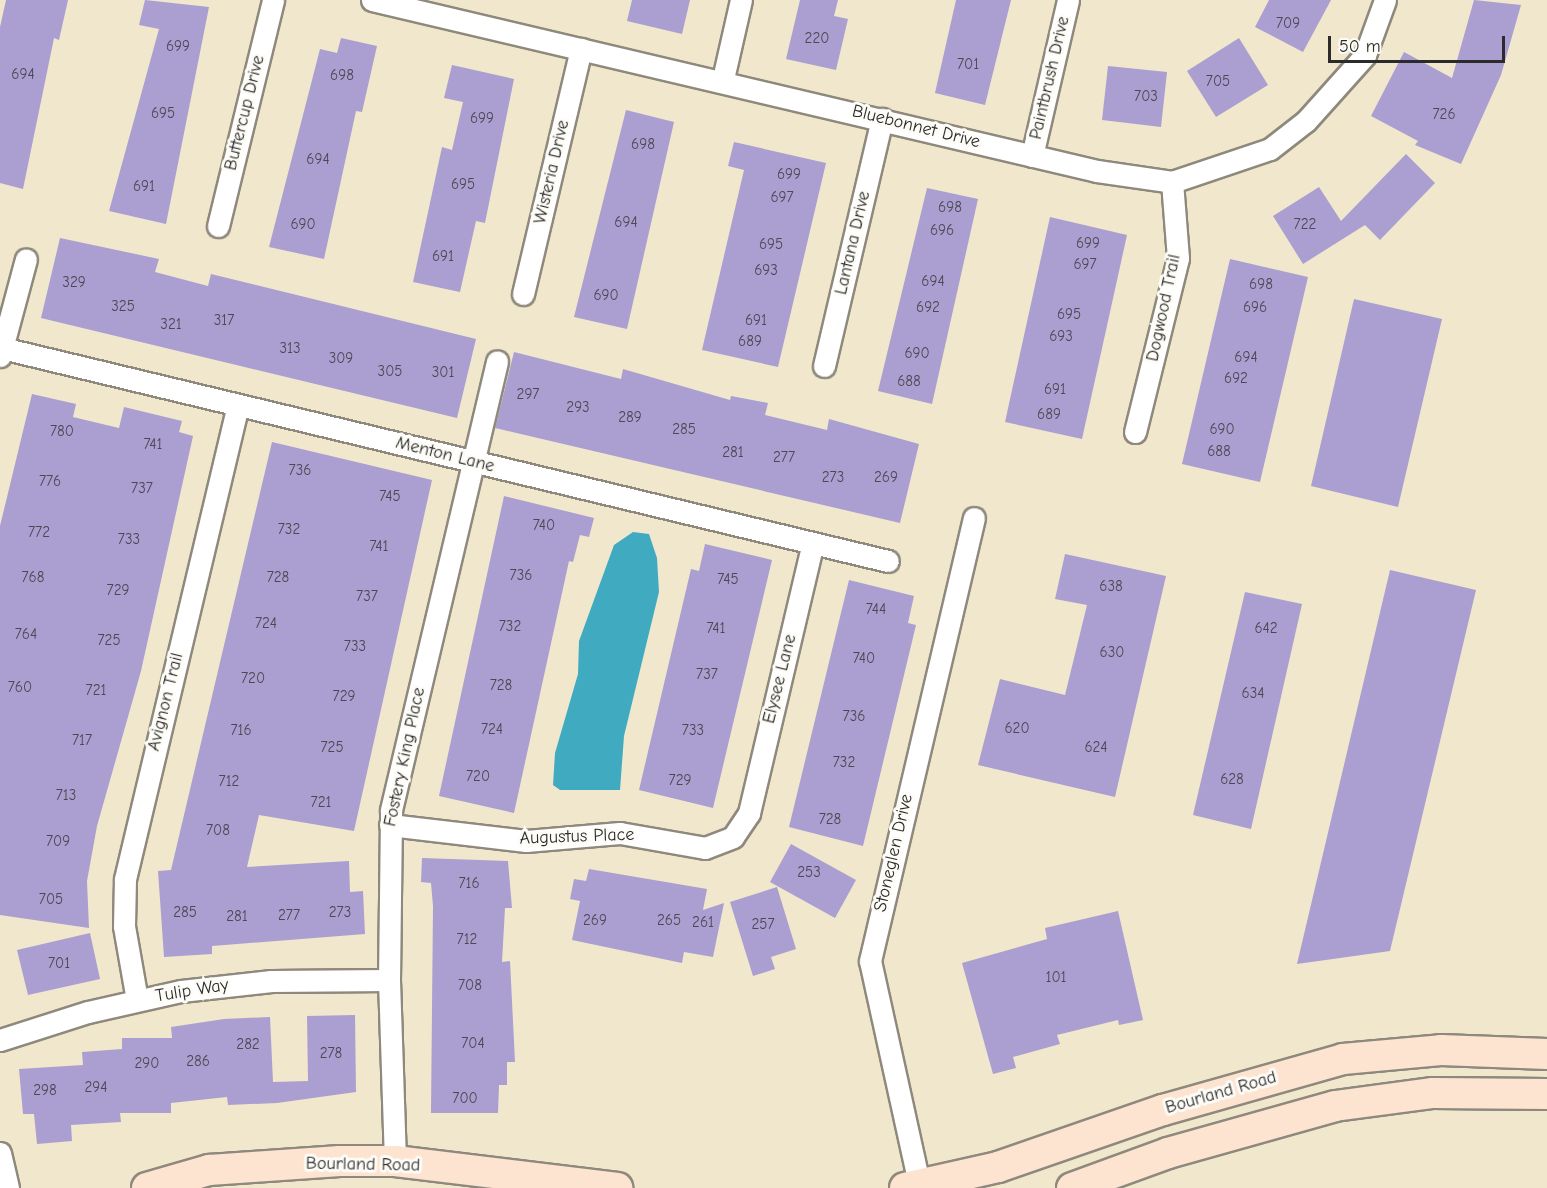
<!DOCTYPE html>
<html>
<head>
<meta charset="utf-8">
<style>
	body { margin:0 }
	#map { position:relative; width:1547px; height:1188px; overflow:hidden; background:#f0e7cd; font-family:"Comic Neue",sans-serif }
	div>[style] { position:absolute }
	.water>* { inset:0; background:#40abc0 }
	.building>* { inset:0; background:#aa9fd0 }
	.roads { filter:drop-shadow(2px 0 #8e897c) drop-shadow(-2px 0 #8e897c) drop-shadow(0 2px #8e897c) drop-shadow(0 -2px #8e897c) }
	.street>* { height:21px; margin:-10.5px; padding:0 10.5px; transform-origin:10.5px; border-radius:10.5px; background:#fff }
	.secondary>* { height:30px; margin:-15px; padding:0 15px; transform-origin:15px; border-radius:15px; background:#fde4d1 }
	span { translate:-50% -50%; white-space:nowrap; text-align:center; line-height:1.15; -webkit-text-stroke:6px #fdfcf7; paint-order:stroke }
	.number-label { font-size:15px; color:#4b4854 }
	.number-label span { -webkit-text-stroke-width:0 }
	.street-label { font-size:18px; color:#2b2b2b }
	.scale { position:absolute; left:1328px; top:36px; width:177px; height:27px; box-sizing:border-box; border:3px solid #2b2b2b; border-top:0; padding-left:8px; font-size:18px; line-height:21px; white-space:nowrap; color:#2b2b2b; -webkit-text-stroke:4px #fdfcf7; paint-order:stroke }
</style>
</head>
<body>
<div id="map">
	<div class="water">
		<div style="clip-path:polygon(633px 532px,649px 534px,657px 558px,659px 592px,624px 736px,620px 790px,560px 790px,553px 785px,555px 753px,578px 674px,579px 641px,614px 545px)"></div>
	</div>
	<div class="building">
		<div style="clip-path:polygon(6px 0,68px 0,59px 40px,54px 38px,23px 189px,0 183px,0 27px)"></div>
		<div style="clip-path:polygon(145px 0,209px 7px,166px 224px,109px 211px,159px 29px,139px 25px)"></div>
		<div style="clip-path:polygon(632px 0,690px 0,682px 34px,627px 21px)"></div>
		<div style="clip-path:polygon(800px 0,838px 0,834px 16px,848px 19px,836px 70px,786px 59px)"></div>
		<div style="clip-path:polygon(956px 0,1011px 0,985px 105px,935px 93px)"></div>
		<div style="clip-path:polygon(1269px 0,1331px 0,1303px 52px,1255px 27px)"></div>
		<div style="clip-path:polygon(1474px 0,1521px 5px,1501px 75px,1461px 164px,1415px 145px,1418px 141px,1371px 116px,1404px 52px,1452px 78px)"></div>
		<div style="clip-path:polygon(341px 38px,377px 46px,362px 112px,356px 111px,324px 259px,269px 247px,320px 49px,337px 53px)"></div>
		<div style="clip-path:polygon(1239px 38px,1268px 85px,1216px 117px,1187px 71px)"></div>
		<div style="clip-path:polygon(452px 65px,514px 79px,485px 223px,476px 221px,460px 292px,413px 282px,442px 147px,452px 150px,463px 102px,444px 98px)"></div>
		<div style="clip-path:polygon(1108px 66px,1167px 72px,1161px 127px,1102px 120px)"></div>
		<div style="clip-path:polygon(626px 110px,674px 122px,627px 329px,574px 317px)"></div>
		<div style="clip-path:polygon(734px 142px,826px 163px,778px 367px,702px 350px,744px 170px,728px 166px)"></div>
		<div style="clip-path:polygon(1406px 154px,1435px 183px,1380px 240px,1365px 225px,1303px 264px,1273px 216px,1319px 187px,1341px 221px)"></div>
		<div style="clip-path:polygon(927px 188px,978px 199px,932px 404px,878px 391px)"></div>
		<div style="clip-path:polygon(1050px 217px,1127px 235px,1082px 439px,1005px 422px)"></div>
		<div style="clip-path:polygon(60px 238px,159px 259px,155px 272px,208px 286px,211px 274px,476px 339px,457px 418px,41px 318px)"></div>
		<div style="clip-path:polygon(1230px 259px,1308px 277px,1260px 482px,1182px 464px)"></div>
		<div style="clip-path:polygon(1354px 299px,1442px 319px,1398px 507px,1311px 486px)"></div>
		<div style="clip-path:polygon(514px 352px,621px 379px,623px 369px,730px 400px,731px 396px,768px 403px,765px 415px,827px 430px,829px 419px,919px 444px,900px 523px,495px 428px)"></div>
		<div style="clip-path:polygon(32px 394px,76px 404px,73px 417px,119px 428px,124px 407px,182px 421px,179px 432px,193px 436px,141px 671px,97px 826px,87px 881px,89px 928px,0 915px,0 526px)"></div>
		<div style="clip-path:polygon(272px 442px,432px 480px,354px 831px,259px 815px,247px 867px,349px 861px,350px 892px,363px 891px,365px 934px,212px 946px,212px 954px,164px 957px,158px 871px,171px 870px)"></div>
		<div style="clip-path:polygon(504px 496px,594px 518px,589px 537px,580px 535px,573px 562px,569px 561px,514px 813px,439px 796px)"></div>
		<div style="clip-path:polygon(705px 544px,772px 560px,713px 808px,639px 790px,691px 569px,699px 571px)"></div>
		<div style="clip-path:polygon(1065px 554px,1166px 576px,1115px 797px,978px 765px,1000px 679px,1065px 695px,1087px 605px,1055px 599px)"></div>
		<div style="clip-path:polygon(1390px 570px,1476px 590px,1390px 951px,1297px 964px)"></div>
		<div style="clip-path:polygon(849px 580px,914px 596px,908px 623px,916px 625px,863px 846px,789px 827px)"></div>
		<div style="clip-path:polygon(1245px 592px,1302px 604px,1251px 829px,1193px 815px)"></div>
		<div style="clip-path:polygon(791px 844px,856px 880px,835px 918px,770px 882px)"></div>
		<div style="clip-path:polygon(422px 858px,508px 861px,512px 908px,505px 908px,502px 962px,510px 961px,515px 1062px,507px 1062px,507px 1085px,499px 1085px,498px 1113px,431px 1113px,433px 906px,431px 883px,421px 882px)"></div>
		<div style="clip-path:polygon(589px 869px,707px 889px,703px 910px,724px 903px,713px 957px,684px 952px,682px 963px,572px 940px,580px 901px,570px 899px,574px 879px,586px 881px)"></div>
		<div style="clip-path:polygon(777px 887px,796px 949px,771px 957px,775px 969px,753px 976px,730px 902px)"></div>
		<div style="clip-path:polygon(1118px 911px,1143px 1020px,1119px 1025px,1118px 1020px,1057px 1035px,1060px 1044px,1013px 1057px,1016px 1068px,993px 1074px,962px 963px,1047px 939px,1045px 928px)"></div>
		<div style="clip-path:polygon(90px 933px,100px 979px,28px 995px,17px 950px)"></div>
		<div style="clip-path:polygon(355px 1015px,356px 1092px,277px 1103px,228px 1105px,227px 1097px,171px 1103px,171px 1113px,120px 1113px,121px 1122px,71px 1125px,72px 1141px,37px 1144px,34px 1114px,23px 1114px,19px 1069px,83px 1065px,82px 1052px,122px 1049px,122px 1038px,172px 1038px,171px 1027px,224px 1019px,270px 1017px,273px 1082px,308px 1081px,307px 1016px)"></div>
	</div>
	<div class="roads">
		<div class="street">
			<div style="left:372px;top:0;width:745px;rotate:13.27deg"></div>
			<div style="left:1097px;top:171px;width:76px;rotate:8.3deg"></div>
			<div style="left:1172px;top:182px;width:103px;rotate:-18.6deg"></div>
			<div style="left:1270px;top:149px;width:46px;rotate:-37.9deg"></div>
			<div style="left:1306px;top:121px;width:89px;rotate:-48.2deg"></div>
			<div style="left:1365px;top:55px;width:59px;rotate:-70deg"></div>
			<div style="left:723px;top:79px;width:81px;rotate:-77.2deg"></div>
			<div style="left:1032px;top:156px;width:160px;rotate:-77deg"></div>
			<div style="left:218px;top:226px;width:233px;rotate:-76.3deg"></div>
			<div style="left:523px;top:294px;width:252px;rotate:-76.7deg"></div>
			<div style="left:2px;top:348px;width:911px;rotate:13.52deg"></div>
			<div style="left:0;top:356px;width:100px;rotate:-75deg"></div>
			<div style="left:824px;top:366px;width:254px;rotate:-76.8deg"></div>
			<div style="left:1135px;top:432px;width:179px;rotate:-76.1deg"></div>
			<div style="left:1178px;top:258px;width:76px;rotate:-94.5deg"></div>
			<div style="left:390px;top:825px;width:137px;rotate:6.7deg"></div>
			<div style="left:526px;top:841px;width:94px;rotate:-4.9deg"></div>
			<div style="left:620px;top:833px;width:86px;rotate:10deg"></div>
			<div style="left:705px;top:848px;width:30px;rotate:-21deg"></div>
			<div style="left:733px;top:837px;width:29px;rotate:-56deg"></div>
			<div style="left:749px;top:813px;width:274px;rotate:-76.7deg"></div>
			<div style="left:137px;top:1000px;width:75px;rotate:-100deg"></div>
			<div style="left:124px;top:926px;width:47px;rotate:-88.8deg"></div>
			<div style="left:125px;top:879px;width:486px;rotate:-76.6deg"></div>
			<div style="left:0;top:1040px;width:92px;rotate:-17.7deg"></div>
			<div style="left:88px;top:1012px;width:95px;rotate:-12.7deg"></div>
			<div style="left:181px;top:991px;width:91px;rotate:-6.3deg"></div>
			<div style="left:271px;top:981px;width:118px;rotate:-0.5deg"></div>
			<div style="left:0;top:1153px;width:36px;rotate:77deg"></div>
			<div style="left:395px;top:1161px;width:181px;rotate:-91.9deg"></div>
			<div style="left:389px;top:980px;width:170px;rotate:-89.3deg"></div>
			<div style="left:391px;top:810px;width:461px;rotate:-76.7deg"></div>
			<div style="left:920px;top:1188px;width:232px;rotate:-102.4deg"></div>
			<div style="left:870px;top:961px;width:455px;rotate:-76.8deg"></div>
		</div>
		<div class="secondary">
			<div style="left:147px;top:1188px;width:65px;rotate:-16.2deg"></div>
			<div style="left:209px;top:1170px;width:131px;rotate:-3.9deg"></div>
			<div style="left:340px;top:1161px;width:55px"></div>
			<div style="left:395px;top:1161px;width:224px;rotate:6.9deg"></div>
			<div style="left:905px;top:1188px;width:95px;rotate:-12.7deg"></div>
			<div style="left:998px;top:1167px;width:175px;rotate:-19.1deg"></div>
			<div style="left:1163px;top:1110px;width:187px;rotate:-15.8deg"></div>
			<div style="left:1343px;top:1059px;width:98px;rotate:-5.2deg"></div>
			<div style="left:1441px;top:1050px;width:106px;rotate:2.2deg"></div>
			<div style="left:1072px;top:1188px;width:102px;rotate:-20deg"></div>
			<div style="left:1168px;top:1153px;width:173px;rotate:-15.7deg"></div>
			<div style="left:1335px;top:1106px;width:99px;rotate:-7.6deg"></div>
			<div style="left:1433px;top:1093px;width:114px;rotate:0.5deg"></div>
		</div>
	</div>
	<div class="number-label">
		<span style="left:1288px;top:24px">709</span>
		<span style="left:817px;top:39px">220</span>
		<span style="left:178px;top:47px">699</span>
		<span style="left:968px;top:65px">701</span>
		<span style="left:23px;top:75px">694</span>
		<span style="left:342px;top:76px">698</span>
		<span style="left:1218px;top:82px">705</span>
		<span style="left:1146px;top:97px">703</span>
		<span style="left:163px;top:114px">695</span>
		<span style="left:1444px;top:115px">726</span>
		<span style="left:482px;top:119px">699</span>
		<span style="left:643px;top:145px">698</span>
		<span style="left:318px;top:160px">694</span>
		<span style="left:789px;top:175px">699</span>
		<span style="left:463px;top:185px">695</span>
		<span style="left:144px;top:187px">691</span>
		<span style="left:782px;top:198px">697</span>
		<span style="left:950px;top:208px">698</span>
		<span style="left:626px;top:223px">694</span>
		<span style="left:303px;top:225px">690</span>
		<span style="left:1305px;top:225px">722</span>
		<span style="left:942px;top:231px">696</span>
		<span style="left:1088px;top:244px">699</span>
		<span style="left:771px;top:245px">695</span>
		<span style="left:443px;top:257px">691</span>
		<span style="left:1085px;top:265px">697</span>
		<span style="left:766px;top:271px">693</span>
		<span style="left:933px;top:282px">694</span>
		<span style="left:74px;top:283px">329</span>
		<span style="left:1261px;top:285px">698</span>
		<span style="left:606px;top:296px">690</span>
		<span style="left:123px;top:307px">325</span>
		<span style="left:928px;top:308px">692</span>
		<span style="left:1255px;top:308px">696</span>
		<span style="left:1069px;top:315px">695</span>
		<span style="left:224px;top:321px">317</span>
		<span style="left:756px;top:321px">691</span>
		<span style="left:171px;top:325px">321</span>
		<span style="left:1061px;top:337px">693</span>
		<span style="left:750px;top:342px">689</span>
		<span style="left:290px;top:349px">313</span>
		<span style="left:917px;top:354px">690</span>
		<span style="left:1246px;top:358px">694</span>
		<span style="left:341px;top:359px">309</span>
		<span style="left:390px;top:372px">305</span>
		<span style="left:443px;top:373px">301</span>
		<span style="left:1236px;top:379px">692</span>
		<span style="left:909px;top:382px">688</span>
		<span style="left:1055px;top:390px">691</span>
		<span style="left:528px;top:395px">297</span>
		<span style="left:578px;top:408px">293</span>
		<span style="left:1049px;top:415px">689</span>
		<span style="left:630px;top:418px">289</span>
		<span style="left:684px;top:430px">285</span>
		<span style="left:1222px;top:430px">690</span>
		<span style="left:62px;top:432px">780</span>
		<span style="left:153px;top:445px">741</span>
		<span style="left:1219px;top:452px">688</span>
		<span style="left:733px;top:453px">281</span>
		<span style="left:784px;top:458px">277</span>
		<span style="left:300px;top:471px">736</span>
		<span style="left:833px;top:478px">273</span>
		<span style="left:886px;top:478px">269</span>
		<span style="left:50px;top:482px">776</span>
		<span style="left:142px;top:489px">737</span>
		<span style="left:390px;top:497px">745</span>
		<span style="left:544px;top:526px">740</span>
		<span style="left:289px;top:530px">732</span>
		<span style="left:39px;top:533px">772</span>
		<span style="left:129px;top:540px">733</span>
		<span style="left:379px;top:547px">741</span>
		<span style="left:521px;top:576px">736</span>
		<span style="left:33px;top:578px">768</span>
		<span style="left:278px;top:578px">728</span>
		<span style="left:728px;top:580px">745</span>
		<span style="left:1111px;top:587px">638</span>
		<span style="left:118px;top:591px">729</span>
		<span style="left:367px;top:597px">737</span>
		<span style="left:876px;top:610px">744</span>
		<span style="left:266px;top:624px">724</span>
		<span style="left:510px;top:627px">732</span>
		<span style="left:716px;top:629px">741</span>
		<span style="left:1266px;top:629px">642</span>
		<span style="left:26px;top:635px">764</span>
		<span style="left:109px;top:641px">725</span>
		<span style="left:355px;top:647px">733</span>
		<span style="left:1112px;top:653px">630</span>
		<span style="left:864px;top:659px">740</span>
		<span style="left:707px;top:675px">737</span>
		<span style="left:253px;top:679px">720</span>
		<span style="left:501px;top:686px">728</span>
		<span style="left:20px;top:688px">760</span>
		<span style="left:96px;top:691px">721</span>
		<span style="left:1253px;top:694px">634</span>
		<span style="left:344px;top:697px">729</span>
		<span style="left:854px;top:717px">736</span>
		<span style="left:1017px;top:729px">620</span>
		<span style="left:492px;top:730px">724</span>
		<span style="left:241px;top:731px">716</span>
		<span style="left:693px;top:731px">733</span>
		<span style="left:82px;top:741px">717</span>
		<span style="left:332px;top:748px">725</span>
		<span style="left:1096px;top:748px">624</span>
		<span style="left:844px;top:763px">732</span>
		<span style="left:478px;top:777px">720</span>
		<span style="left:1232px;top:780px">628</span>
		<span style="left:680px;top:781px">729</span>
		<span style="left:229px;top:782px">712</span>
		<span style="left:66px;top:796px">713</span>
		<span style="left:321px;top:803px">721</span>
		<span style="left:830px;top:820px">728</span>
		<span style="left:218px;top:831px">708</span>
		<span style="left:58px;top:842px">709</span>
		<span style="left:809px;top:873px">253</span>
		<span style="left:469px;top:884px">716</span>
		<span style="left:51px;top:900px">705</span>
		<span style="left:185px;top:913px">285</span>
		<span style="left:340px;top:913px">273</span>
		<span style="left:289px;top:916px">277</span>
		<span style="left:237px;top:917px">281</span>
		<span style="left:595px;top:921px">269</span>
		<span style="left:669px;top:921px">265</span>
		<span style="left:703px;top:923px">261</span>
		<span style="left:763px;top:925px">257</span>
		<span style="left:467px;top:940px">712</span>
		<span style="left:59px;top:964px">701</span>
		<span style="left:1056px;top:978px">101</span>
		<span style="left:470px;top:986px">708</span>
		<span style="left:473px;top:1044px">704</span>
		<span style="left:248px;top:1045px">282</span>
		<span style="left:331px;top:1054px">278</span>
		<span style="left:198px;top:1062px">286</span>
		<span style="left:147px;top:1064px">290</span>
		<span style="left:96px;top:1088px">294</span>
		<span style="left:45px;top:1091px">298</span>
		<span style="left:465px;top:1099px">700</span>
	</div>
	<div class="street-label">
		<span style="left:1050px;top:78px;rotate:-77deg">Paintbrush Drive</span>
		<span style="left:245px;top:113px;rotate:-76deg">Buttercup Drive</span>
		<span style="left:916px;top:127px;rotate:14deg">Bluebonnet Drive</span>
		<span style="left:552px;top:172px;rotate:-77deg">Wisteria Drive</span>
		<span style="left:853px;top:243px;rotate:-77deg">Lantana Drive</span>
		<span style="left:1164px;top:308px;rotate:-78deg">Dogwood Trail</span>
		<span style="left:445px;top:455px;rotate:14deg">Menton Lane</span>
		<span style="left:780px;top:679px;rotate:-76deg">Elysee Lane</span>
		<span style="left:166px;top:702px;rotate:-76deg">Avignon Trail</span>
		<span style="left:405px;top:757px;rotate:-78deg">Fostery King Place</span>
		<span style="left:577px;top:837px;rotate:-2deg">Augustus Place</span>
		<span style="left:894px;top:853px;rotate:-77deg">Stoneglen Drive</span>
		<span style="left:192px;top:991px;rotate:-9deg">Tulip Way</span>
		<span style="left:1221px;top:1093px;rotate:-16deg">Bourland Road</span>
		<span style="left:363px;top:1165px;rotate:1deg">Bourland Road</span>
	</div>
	<div class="scale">50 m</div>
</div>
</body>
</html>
